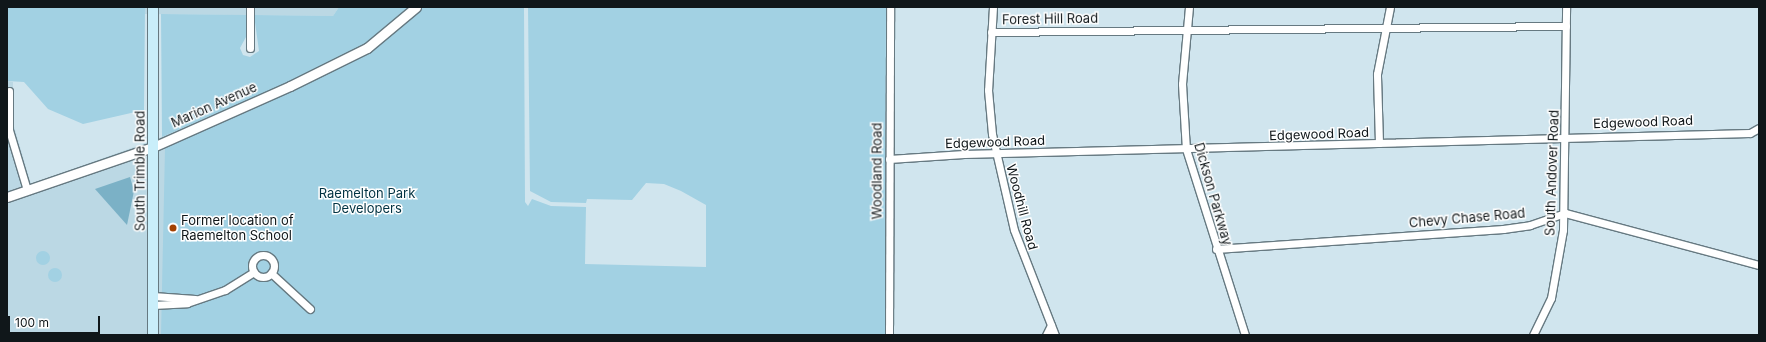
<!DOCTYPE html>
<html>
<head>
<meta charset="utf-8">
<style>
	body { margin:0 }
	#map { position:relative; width:1766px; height:342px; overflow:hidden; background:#d0e5ee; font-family:Inter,sans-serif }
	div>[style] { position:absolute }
	.built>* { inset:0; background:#bbd8e4 }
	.green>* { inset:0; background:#a2d1e3 }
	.round { border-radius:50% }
	.water>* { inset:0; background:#7bb1c6 }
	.roads { filter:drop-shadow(1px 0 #667981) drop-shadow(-1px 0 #667981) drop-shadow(0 1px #667981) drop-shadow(0 -1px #667981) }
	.minor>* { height:7px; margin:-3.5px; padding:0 3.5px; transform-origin:3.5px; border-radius:3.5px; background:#fff }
	.minor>.ring { margin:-3.5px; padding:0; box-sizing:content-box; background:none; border:7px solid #fff; border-radius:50% }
	.tertiary>* { height:9px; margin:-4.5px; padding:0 4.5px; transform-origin:4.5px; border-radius:4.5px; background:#fff }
	.secondary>* { height:10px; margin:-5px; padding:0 5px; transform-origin:5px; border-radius:5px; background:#c9eefa }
	.dots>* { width:11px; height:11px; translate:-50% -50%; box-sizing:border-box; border:2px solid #fff; border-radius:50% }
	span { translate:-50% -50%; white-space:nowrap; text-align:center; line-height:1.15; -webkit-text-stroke:3px #fff; paint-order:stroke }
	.street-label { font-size:13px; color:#10171a }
	.park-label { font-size:13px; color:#003242 }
	.poi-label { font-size:13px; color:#10171a }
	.left { translate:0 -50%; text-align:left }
	.frame { position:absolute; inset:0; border:8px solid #10171a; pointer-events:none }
	.scale { position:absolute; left:8px; top:316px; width:92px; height:18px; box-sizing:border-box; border:2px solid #10171a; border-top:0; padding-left:5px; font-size:12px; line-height:14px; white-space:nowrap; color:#10171a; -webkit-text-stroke:3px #fff; paint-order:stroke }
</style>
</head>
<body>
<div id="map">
	<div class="built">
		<div style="clip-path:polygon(145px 7px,339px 7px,333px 16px,145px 14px)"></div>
		<div style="clip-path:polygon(7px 81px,13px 82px,13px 123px,31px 184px,162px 137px,283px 85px,358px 335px,7px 335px)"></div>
	</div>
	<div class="green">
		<div style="clip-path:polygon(7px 7px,145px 7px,144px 110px,83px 124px,48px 109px,24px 82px,7px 81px)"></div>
		<div style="clip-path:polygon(339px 7px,412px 7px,371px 43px,283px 85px,162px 137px,161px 14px,246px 15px,246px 37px,240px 48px,243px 55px,250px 57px,259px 51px,254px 15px,333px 16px)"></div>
		<div style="clip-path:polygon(420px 7px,524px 7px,525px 202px,528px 206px,532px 199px,551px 206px,586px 207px,585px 264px,706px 267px,706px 205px,681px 191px,664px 184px,646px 183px,632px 200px,587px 199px,586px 203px,551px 202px,530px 191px,528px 7px,886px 7px,885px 335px,161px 335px,165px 148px,373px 49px)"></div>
		<div class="round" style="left:36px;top:251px;width:14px;height:14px"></div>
		<div class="round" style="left:48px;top:268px;width:14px;height:14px"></div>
	</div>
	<div class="water">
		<div style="clip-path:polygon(130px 177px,134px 191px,127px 225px,95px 189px)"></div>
	</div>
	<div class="roads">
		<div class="minor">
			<div style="left:993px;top:7px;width:83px;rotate:93.4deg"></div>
			<div style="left:988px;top:90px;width:44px;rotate:84.8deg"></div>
			<div style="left:992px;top:134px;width:98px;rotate:77.1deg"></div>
			<div style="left:1014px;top:230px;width:113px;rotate:68.7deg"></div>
			<div style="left:1189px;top:7px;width:77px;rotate:95.2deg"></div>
			<div style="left:1182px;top:84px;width:65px;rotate:86.5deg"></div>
			<div style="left:1186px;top:149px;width:195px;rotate:72.4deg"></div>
			<div style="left:991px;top:32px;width:575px;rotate:-0.6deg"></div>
			<div style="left:250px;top:48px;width:41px;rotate:-90deg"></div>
			<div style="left:9px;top:91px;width:39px;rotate:90deg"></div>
			<div style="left:9px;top:130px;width:63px;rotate:73.3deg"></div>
			<div style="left:1379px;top:143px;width:69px;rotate:-91.7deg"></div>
			<div style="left:1377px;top:74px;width:68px;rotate:-79deg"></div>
			<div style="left:889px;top:159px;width:75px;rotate:-3.8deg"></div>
			<div style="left:964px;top:154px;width:786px;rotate:-1.53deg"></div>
			<div style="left:1750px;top:133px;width:10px;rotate:-29deg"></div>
			<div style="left:1216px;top:249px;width:288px;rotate:-4deg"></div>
			<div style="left:1503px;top:229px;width:27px;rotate:-8deg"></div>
			<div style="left:1530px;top:225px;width:37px;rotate:-19deg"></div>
			<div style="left:1565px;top:213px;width:201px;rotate:15deg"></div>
			<div class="ring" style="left:252px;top:255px;width:15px;height:15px"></div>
			<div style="left:271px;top:273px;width:53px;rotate:42.7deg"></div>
			<div style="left:153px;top:296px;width:42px;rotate:4.1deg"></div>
			<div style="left:153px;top:305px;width:34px;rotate:-3deg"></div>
			<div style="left:187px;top:303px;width:40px;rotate:-18.9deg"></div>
			<div style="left:225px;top:290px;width:34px;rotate:-32deg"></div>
			<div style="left:889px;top:335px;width:328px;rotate:-89.8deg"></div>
			<div style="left:1046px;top:335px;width:11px;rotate:-63deg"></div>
			<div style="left:1533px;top:335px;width:41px;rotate:-64.1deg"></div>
			<div style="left:1551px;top:298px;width:69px;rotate:-80deg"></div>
			<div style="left:1563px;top:230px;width:223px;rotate:-89.2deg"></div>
		</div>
		<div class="tertiary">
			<div style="left:7px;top:197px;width:154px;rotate:-18.9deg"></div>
			<div style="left:153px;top:147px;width:150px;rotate:-24deg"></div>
			<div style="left:290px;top:86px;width:86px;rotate:-26.3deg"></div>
			<div style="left:367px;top:48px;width:64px;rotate:-39.9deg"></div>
		</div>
		<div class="secondary">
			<div style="left:153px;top:335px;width:328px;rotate:-90deg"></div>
		</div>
	</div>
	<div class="dots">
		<div style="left:173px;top:228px;background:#a34101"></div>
	</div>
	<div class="street-label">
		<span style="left:1050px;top:19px;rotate:-1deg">Forest Hill Road</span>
		<span style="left:214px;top:105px;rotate:-24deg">Marion Avenue</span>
		<span style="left:1643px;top:122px;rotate:-2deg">Edgewood Road</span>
		<span style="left:1319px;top:134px;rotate:-2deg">Edgewood Road</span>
		<span style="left:995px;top:142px;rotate:-2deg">Edgewood Road</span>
		<span style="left:140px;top:171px;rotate:-90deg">South Trimble Road</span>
		<span style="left:877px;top:171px;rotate:-90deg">Woodland Road</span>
		<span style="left:1552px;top:173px;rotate:-88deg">South Andover Road</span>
		<span style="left:1213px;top:194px;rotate:74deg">Dickson Parkway</span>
		<span style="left:1022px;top:207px;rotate:75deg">Woodhill Road</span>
		<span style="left:1467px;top:218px;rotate:-5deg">Chevy Chase Road</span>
	</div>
	<div class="park-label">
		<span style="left:367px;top:201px">Raemelton Park<br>Developers</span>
	</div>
	<div class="poi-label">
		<span class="left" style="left:181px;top:228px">Former location of<br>Raemelton School</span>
	</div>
	<div class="frame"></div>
	<div class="scale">100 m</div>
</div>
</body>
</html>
